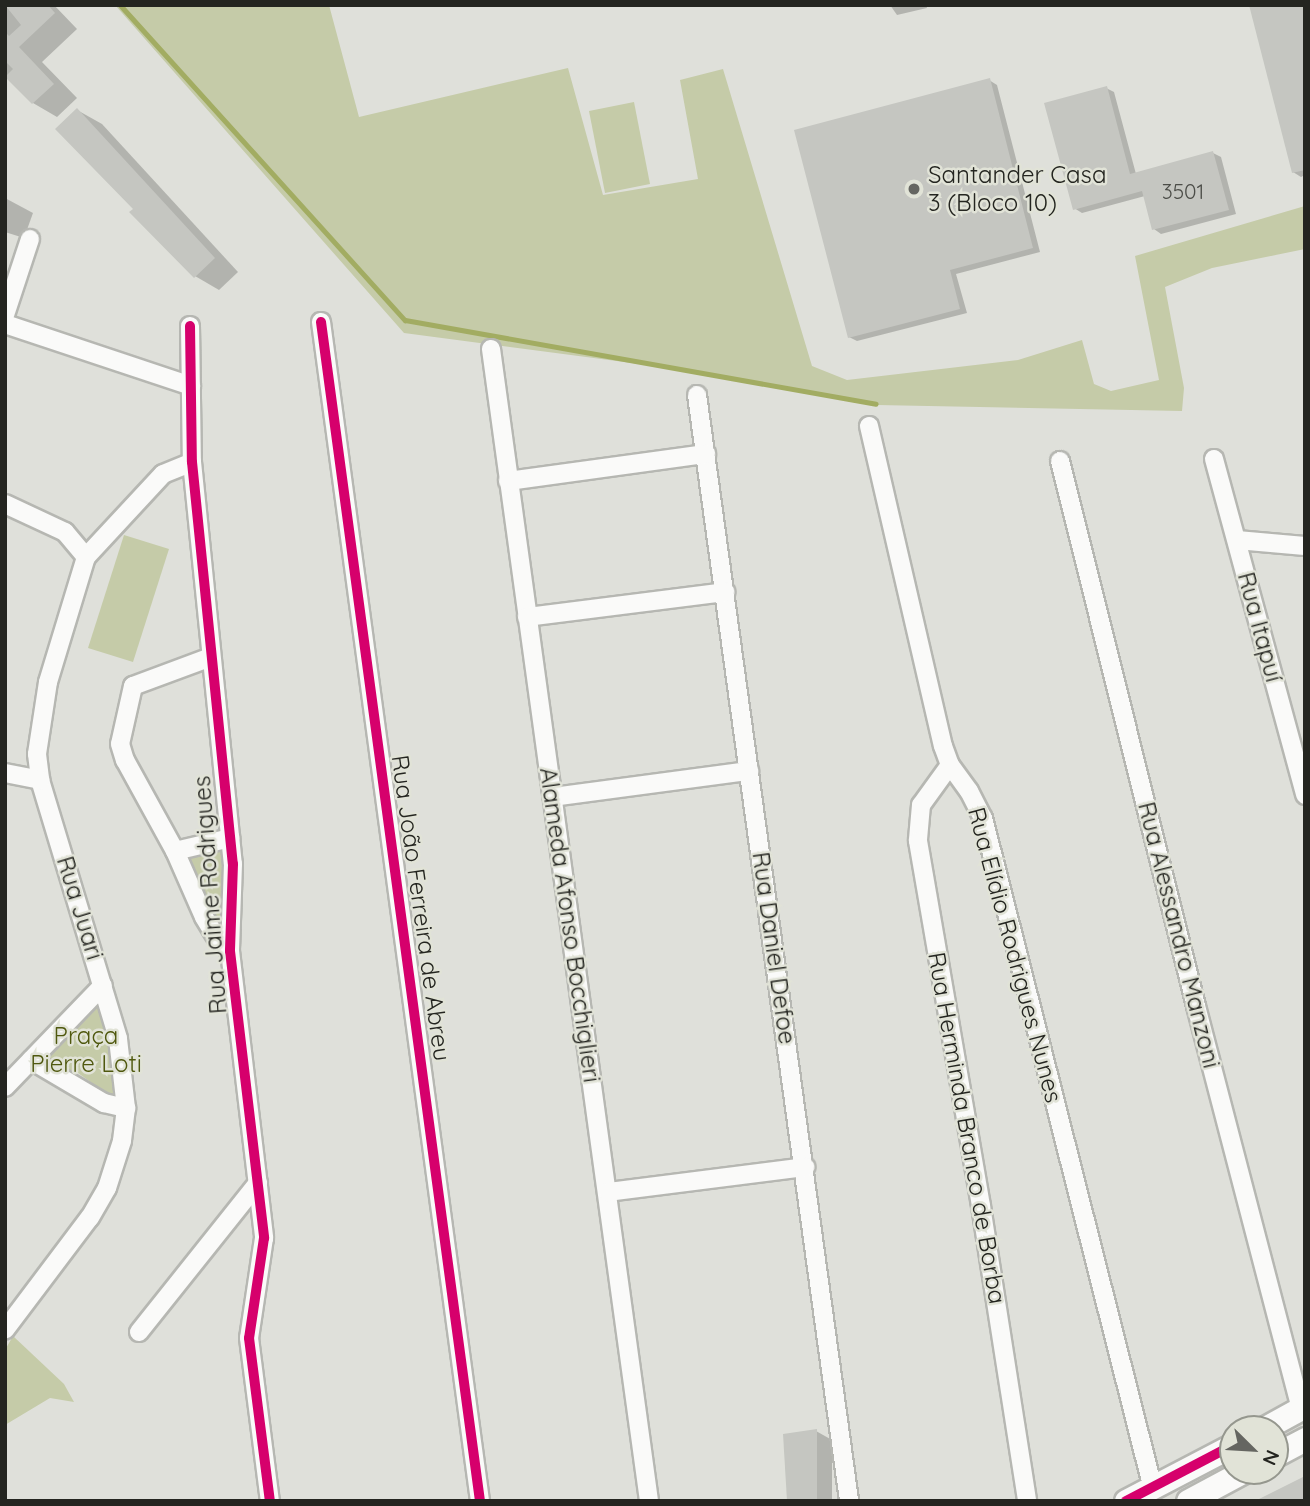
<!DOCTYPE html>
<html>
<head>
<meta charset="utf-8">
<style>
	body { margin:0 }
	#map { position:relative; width:1310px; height:1506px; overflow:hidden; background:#dfe0da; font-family:Quicksand,sans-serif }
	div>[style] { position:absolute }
	.green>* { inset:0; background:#c5cba8 }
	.shadow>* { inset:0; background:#0003 }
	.stream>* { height:5px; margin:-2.5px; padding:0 2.5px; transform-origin:2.5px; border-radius:2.5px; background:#a2ac62 }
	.building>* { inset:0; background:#c5c6c1 }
	.roads { filter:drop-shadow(2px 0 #b6b7b2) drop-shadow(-2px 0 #b6b7b2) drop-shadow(0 2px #b6b7b2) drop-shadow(0 -2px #b6b7b2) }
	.minor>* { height:18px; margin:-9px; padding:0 9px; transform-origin:9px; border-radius:9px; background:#fafaf9 }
	.major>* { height:23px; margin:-11.5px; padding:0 11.5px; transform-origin:11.5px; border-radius:11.5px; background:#fafaf9 }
	.cycleway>* { height:10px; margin:-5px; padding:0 5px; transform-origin:5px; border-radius:5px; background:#d6006c }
	.dots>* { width:19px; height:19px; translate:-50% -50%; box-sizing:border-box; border:4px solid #e1e3d7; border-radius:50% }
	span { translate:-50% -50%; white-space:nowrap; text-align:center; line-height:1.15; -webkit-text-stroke:5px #e1e3d7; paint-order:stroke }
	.number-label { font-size:21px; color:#4c4d48 }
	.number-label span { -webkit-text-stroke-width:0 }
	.poi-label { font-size:24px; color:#242520 }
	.left { translate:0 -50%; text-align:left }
	.street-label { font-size:24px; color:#242520 }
	.park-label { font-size:24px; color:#4f580e }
	.frame { position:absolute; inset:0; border:7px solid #242520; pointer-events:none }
	.north { position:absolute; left:1219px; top:1415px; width:70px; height:70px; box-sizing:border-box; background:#e1e3d7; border:2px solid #95978e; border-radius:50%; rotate:114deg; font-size:19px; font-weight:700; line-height:28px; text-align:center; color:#242520 }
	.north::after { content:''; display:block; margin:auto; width:24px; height:32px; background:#656661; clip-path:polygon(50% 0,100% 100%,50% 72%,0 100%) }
</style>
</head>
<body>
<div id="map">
	<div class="green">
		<div style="clip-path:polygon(115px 5px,329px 5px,359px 117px,568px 68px,603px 195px,698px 179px,680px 80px,723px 69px,812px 366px,847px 380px,1018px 360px,1082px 340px,1094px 384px,1111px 391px,1159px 380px,1135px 256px,1305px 206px,1305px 249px,1212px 268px,1165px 287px,1184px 388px,1182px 411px,877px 405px,647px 365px,404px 333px)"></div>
		<div style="clip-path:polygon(634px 102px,650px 184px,605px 193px,589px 111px)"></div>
		<div style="clip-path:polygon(124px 535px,169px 549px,133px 662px,88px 648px)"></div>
		<div style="clip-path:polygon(222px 847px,222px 930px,186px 855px)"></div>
		<div style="clip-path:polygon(100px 997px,110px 1040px,117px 1101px,78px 1073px,40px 1058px)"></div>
		<div style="clip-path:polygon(13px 1336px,64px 1384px,74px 1402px,50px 1398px,5px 1425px,5px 1350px)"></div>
	</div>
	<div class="shadow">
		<div style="clip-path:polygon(5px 5px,54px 5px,77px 29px,42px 62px,77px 98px,57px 117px,33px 103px,5px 74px)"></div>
		<div style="clip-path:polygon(890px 5px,926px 5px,927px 8px,897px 15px)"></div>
		<div style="clip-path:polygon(1305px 5px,1305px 175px,1301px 177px,1293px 172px)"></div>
		<div style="clip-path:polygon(989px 80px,997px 85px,1040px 252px,956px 274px,967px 313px,857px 341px,849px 337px)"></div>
		<div style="clip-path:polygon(1106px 88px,1114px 92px,1136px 174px,1213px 153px,1221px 157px,1236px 214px,1161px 234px,1154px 229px,1145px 196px,1082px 213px,1074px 208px)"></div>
		<div style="clip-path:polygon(77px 110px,102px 124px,238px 272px,219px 290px,195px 276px,135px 209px)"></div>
		<div style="clip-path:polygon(5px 198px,33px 213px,24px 238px,5px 232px)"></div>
		<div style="clip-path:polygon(816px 1431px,832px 1440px,832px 1501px,789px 1501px)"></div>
	</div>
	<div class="stream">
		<div style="left:120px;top:5px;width:425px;rotate:47.9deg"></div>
		<div style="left:405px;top:320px;width:478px;rotate:10.1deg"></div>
	</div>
	<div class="building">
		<div style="clip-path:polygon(5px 5px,48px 5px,55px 13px,19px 47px,54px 84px,32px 104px,5px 77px,13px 69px,5px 61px,5px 32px,9px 36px,21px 25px)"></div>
		<div style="clip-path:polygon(1249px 5px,1305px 5px,1305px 170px,1292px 173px)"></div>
		<div style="clip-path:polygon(990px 78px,1033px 248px,950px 270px,960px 309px,848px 338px,794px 130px)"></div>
		<div style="clip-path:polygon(1107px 86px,1130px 174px,1213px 151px,1229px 210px,1152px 230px,1142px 191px,1073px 210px,1044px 103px)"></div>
		<div style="clip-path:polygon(77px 108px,215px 258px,194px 278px,129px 212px,133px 209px,55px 129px)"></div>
		<div style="clip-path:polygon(817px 1429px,817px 1501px,787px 1501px,783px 1434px)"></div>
		<div style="clip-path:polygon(1305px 1476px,1305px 1501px,1255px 1501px)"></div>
	</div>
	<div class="roads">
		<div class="minor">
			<div style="left:5px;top:315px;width:80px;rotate:-71.8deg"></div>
			<div style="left:321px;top:322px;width:1190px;rotate:82.32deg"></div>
			<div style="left:5px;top:324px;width:196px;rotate:18.4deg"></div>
			<div style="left:190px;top:326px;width:136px;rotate:89.2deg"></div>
			<div style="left:192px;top:462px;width:404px;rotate:84.2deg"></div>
			<div style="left:233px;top:864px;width:87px;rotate:92deg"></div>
			<div style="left:230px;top:951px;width:289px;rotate:83.2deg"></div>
			<div style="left:264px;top:1238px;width:101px;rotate:98.5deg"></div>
			<div style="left:249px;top:1338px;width:164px;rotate:82.7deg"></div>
			<div style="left:491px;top:349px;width:1163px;rotate:82.19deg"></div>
			<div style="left:697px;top:395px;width:1116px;rotate:82.17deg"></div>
			<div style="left:869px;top:426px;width:328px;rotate:77deg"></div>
			<div style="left:943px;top:746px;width:20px;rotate:70deg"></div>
			<div style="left:950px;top:765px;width:32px;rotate:54deg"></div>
			<div style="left:969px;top:791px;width:30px;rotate:63deg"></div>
			<div style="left:983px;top:818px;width:692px;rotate:75.78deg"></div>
			<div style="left:1214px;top:459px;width:348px;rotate:74.8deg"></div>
			<div style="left:1060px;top:461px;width:562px;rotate:75.99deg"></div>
			<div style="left:1196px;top:1006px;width:415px;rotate:75.4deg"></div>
			<div style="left:508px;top:481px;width:200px;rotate:-7.8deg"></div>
			<div style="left:5px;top:504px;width:66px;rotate:25deg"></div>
			<div style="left:65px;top:532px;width:33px;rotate:50deg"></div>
			<div style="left:86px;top:557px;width:131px;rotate:106.9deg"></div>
			<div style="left:48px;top:682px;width:73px;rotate:98.7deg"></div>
			<div style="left:37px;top:754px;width:26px;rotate:83deg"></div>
			<div style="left:40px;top:780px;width:270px;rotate:73.2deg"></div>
			<div style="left:118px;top:1039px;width:69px;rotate:83.4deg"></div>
			<div style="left:126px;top:1108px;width:33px;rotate:97deg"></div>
			<div style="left:122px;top:1141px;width:49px;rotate:107.7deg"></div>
			<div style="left:107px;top:1188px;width:34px;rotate:120deg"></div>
			<div style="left:90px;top:1217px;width:141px;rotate:127deg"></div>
			<div style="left:1237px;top:540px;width:68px;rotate:5deg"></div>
			<div style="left:86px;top:557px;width:113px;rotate:-47.1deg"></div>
			<div style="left:163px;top:474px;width:31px;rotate:-22deg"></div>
			<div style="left:527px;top:617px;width:200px;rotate:-7.2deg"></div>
			<div style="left:211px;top:657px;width:83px;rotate:159.6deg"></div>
			<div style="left:133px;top:686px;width:59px;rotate:102.6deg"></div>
			<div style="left:120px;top:744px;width:17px;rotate:73deg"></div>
			<div style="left:125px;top:760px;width:104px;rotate:61.2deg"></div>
			<div style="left:175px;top:851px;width:72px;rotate:66.3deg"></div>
			<div style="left:204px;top:917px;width:27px;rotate:59deg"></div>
			<div style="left:218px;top:940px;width:16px;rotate:43deg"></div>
			<div style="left:950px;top:765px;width:49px;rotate:125.9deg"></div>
			<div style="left:921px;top:805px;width:36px;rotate:95deg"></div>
			<div style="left:918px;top:841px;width:370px;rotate:80.2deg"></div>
			<div style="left:981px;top:1206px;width:299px;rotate:81.1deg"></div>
			<div style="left:5px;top:773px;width:36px;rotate:11deg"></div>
			<div style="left:553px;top:797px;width:198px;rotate:-7.6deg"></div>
			<div style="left:175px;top:851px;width:57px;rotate:-13.3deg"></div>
			<div style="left:31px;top:1060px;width:85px;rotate:30.5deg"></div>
			<div style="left:104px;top:1103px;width:23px;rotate:13deg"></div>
			<div style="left:5px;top:1087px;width:141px;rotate:-46.1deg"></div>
			<div style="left:608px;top:1192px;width:199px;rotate:-7.2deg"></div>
			<div style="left:139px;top:1332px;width:191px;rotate:-51.4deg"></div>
		</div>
		<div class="major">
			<div style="left:1263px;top:1429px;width:48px;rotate:-28.7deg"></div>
			<div style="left:1275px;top:1455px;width:34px;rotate:-28deg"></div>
			<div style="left:1126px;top:1501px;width:121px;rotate:-27.6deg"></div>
			<div style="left:1188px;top:1501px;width:64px;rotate:-28.2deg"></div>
		</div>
	</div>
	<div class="cycleway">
		<div style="left:321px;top:322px;width:1190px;rotate:82.32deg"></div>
		<div style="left:190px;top:326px;width:136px;rotate:89.2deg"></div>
		<div style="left:192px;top:462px;width:404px;rotate:84.2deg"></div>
		<div style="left:233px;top:864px;width:87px;rotate:92deg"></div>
		<div style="left:230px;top:951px;width:289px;rotate:83.2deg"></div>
		<div style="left:264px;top:1238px;width:101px;rotate:98.5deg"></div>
		<div style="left:249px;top:1338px;width:164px;rotate:82.7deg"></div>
		<div style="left:1126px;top:1501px;width:121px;rotate:-27.6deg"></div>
	</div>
	<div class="dots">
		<div style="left:914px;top:189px;background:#656661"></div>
	</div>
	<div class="number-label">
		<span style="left:1183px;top:191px">3501</span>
	</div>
	<div class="poi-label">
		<span class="left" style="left:928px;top:189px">Santander Casa<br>3 (Bloco 10)</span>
	</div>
	<div class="street-label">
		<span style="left:1260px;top:627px;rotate:75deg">Rua Itapuí</span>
		<span style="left:210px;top:895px;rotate:-94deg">Rua Jaime Rodrigues</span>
		<span style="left:80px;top:908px;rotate:73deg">Rua Juari</span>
		<span style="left:421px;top:908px;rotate:82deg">Rua João Ferreira de Abreu</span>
		<span style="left:570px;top:925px;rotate:82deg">Alameda Afonso Bocchiglieri</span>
		<span style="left:1179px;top:935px;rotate:76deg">Rua Alessandro Manzoni</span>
		<span style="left:774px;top:948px;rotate:82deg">Rua Daniel Defoe</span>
		<span style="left:1015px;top:955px;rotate:75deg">Rua Elídio Rodrigues Nunes</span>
		<span style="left:967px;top:1128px;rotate:80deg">Rua Herminda Branco de Borba</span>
	</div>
	<div class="park-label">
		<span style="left:86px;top:1050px">Praça<br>Pierre Loti</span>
	</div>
	<div class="frame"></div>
	<div class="north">N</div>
</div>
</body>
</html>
